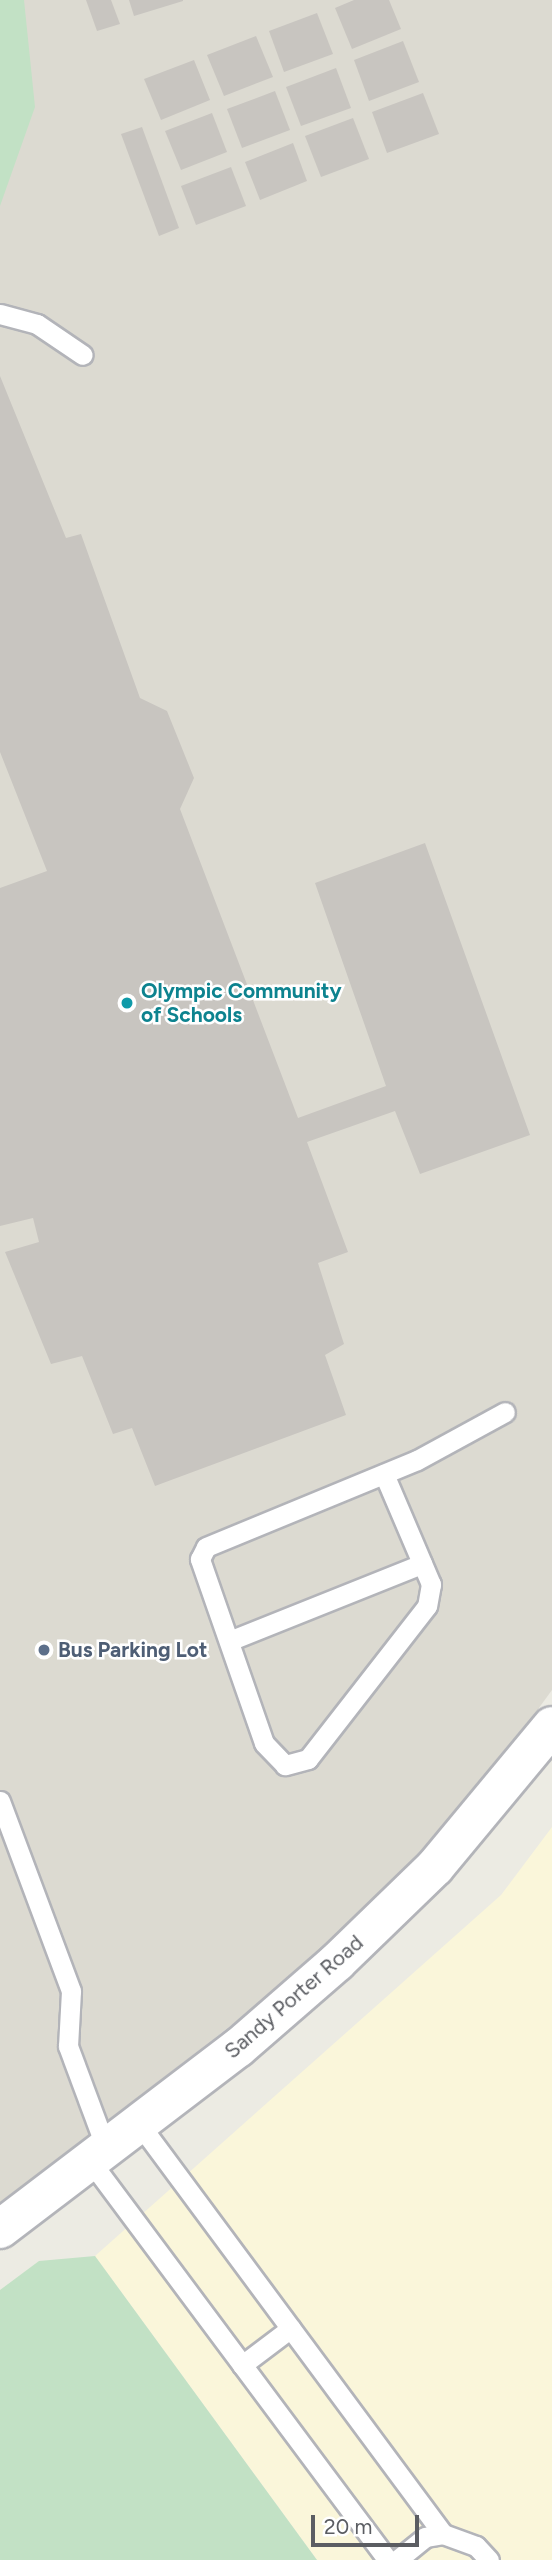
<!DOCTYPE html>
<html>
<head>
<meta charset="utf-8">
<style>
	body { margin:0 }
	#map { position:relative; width:552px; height:2560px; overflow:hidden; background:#ecebe3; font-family:Figtree,sans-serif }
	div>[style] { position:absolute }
	.commercial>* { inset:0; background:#faf6da }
	.education>* { inset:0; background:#dcdad1 }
	.green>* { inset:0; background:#c2e1c5 }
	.building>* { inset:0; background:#c8c5c0 }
	.roads { filter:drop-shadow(2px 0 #b3b4b9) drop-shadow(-2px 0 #b3b4b9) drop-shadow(0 2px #b3b4b9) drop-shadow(0 -2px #b3b4b9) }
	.lane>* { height:19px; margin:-9.5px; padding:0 9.5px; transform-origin:9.5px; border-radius:9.5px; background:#fff }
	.secondary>* { height:38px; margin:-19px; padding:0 19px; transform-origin:19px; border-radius:19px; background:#fff }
	.dots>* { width:19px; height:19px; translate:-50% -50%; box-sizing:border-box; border:4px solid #fff; border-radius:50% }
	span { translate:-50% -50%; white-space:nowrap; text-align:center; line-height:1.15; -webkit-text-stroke:5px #fff; paint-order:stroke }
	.culture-label { font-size:21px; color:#0d838f; font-weight:700 }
	.left { translate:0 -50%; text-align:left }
	.service-label { font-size:21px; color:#4e5e75; font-weight:700 }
	.street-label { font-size:21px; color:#5b5d62 }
	.scale { position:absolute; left:311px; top:2515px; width:108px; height:32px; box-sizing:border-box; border:4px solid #5b5d62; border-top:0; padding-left:9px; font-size:21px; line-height:24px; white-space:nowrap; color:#5b5d62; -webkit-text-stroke:5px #fff; paint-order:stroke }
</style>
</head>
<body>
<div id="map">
	<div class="commercial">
		<div style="clip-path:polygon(552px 1827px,552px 2560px,317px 2560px,95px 2256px,501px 1895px)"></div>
	</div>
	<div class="education">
		<div style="clip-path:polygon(0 0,552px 0,552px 1690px,488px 1778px,326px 1952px,0 2204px)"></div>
	</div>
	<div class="green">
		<div style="clip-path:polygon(0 0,24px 0,35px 107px,0 206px)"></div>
		<div style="clip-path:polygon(95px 2256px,317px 2560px,0 2560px,0 2290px,39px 2261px)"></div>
	</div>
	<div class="building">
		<div style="clip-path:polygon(86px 0,111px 0,120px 24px,97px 31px)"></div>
		<div style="clip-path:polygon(129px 0,183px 0,183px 1px,134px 16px)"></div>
		<div style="clip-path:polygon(354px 0,389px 0,401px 29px,352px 49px,335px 8px)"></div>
		<div style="clip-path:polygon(317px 13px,333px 54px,284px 72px,269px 31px)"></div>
		<div style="clip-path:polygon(256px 36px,273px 77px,224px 96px,207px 55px)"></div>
		<div style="clip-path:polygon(403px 41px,419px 82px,369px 101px,354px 60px)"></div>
		<div style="clip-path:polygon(194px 60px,210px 100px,161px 120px,144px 79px)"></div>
		<div style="clip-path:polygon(336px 68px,351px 108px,301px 126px,286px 87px)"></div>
		<div style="clip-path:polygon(275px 91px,290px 130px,242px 148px,227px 109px)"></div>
		<div style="clip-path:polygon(423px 93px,439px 134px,387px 153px,372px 112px)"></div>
		<div style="clip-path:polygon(212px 113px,227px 152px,181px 170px,165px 131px)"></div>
		<div style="clip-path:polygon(353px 118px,369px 159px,321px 177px,305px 136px)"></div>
		<div style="clip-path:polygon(142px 127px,179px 228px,159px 236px,121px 134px)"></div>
		<div style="clip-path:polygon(293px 143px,307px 181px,260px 200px,245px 162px)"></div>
		<div style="clip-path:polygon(231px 167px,246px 206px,196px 225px,181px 186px)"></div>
		<div style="clip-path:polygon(0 376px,66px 538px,81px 534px,140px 698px,167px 711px,194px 778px,180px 809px,298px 1118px,386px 1086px,315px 883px,425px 843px,530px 1135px,420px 1174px,395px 1111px,307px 1142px,348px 1252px,318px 1263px,344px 1344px,325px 1355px,346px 1415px,155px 1486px,132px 1428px,113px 1434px,82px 1356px,51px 1364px,5px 1252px,39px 1242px,33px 1218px,0 1226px,0 888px,47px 871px,0 752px)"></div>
	</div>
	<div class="roads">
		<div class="lane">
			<div style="left:0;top:314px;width:38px;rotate:15deg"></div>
			<div style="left:37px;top:324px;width:55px;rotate:34deg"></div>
			<div style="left:384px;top:1474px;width:120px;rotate:66.9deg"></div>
			<div style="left:431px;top:1584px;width:22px;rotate:100deg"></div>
			<div style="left:427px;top:1606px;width:194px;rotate:127.9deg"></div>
			<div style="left:308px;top:1759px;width:24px;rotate:165deg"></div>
			<div style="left:285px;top:1765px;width:30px;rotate:-134deg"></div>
			<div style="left:264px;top:1743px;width:195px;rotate:-109.2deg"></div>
			<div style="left:200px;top:1559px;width:13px;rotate:-63deg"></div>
			<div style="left:206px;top:1547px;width:228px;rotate:-22.4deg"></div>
			<div style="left:417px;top:1460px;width:100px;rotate:-28.6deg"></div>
			<div style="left:229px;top:1641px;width:208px;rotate:-21.8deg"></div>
			<div style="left:0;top:1801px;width:203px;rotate:69.5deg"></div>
			<div style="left:71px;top:1991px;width:55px;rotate:93.1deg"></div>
			<div style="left:68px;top:2046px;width:112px;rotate:69.6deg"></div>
			<div style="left:140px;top:2125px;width:509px;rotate:53.47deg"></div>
			<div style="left:91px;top:2162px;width:497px;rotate:53.3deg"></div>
			<div style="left:242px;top:2365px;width:61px;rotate:-37.1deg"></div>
			<div style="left:397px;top:2560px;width:36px;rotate:-39deg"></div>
			<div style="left:425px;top:2537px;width:18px;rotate:-9deg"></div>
			<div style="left:443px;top:2534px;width:35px;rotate:20deg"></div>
			<div style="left:476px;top:2546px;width:19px;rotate:47deg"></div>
		</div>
		<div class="secondary">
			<div style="left:0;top:2229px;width:299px;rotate:-37.3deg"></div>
			<div style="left:238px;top:2048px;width:131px;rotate:-41deg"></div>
			<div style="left:337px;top:1962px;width:136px;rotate:-44.1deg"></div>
			<div style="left:435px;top:1867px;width:183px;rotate:-50.3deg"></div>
		</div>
	</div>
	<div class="dots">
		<div style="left:127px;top:1003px;background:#0f9aa8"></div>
		<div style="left:44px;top:1650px;background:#5c6f8a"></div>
	</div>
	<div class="culture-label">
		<span class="left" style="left:141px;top:1003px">Olympic Community<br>of Schools</span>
	</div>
	<div class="service-label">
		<span class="left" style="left:58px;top:1650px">Bus Parking Lot</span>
	</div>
	<div class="street-label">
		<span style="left:294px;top:1997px;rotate:-41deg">Sandy Porter Road</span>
	</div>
	<div class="scale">20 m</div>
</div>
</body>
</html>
